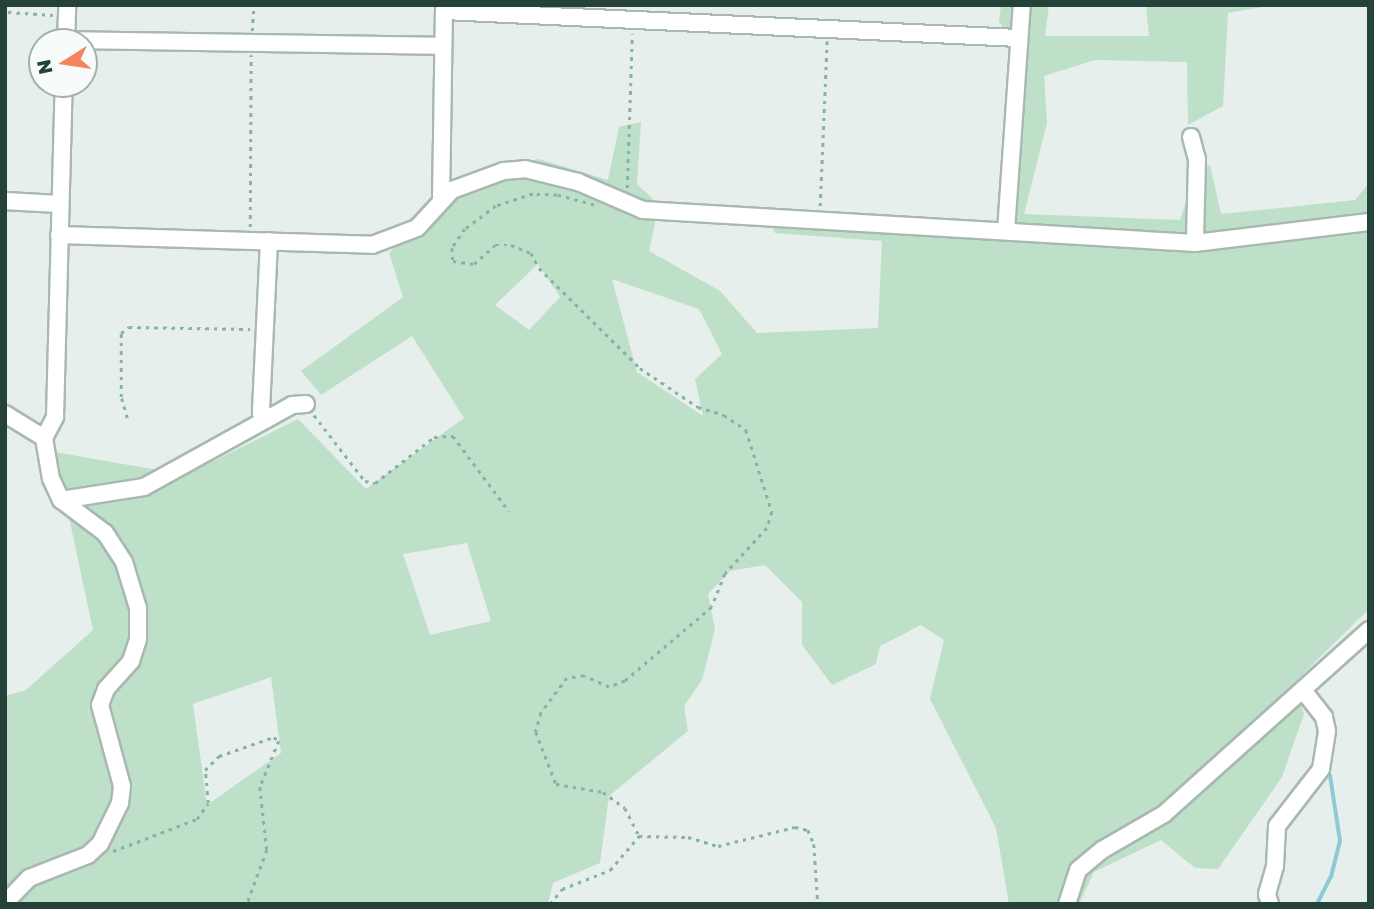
<!DOCTYPE html>
<html>
<head>
<meta charset="utf-8">
<style>
	body { margin:0 }
	#map { position:relative; width:1374px; height:909px; overflow:hidden; background:#e6efeb; font-family:"Golos Text",sans-serif }
	div>[style] { position:absolute }
	.green>* { inset:0; background:#bfe0c8 }
	.stream>* { height:3.5px; margin:-1.75px; padding:0 1.75px; transform-origin:1.75px; border-radius:1.75px; background:#8ec9d4 }
	.path>* { height:2.5px; margin-top:-1.25px; transform-origin:0; background:repeating-linear-gradient(90deg,#86b3a5 0 3.5px,transparent 0 8.5px) }
	.roads { filter:drop-shadow(2px 0 #a8b8b2) drop-shadow(-2px 0 #a8b8b2) drop-shadow(0 2px #a8b8b2) drop-shadow(0 -2px #a8b8b2) }
	.minor>* { height:16px; margin:-8px; padding:0 8px; transform-origin:8px; border-radius:8px; background:#fff }
	span { translate:-50% -50%; white-space:nowrap; text-align:center; line-height:1.15; -webkit-text-stroke:6px #f7fbf9; paint-order:stroke }
	.frame { position:absolute; inset:0; border:7px solid #24423a; pointer-events:none }
	.north { position:absolute; left:28px; top:28px; width:70px; height:70px; box-sizing:border-box; background:#f7fbf9; border:2px solid #a3b1ad; border-radius:50%; rotate:258deg; font-size:19px; font-weight:700; line-height:28px; text-align:center; color:#24423a }
	.north::after { content:''; display:block; margin:auto; width:24px; height:32px; background:#f4845f; clip-path:polygon(50% 0,100% 100%,50% 72%,0 100%) }
</style>
</head>
<body>
<div id="map">
	<div class="green">
		<div style="clip-path:polygon(evenodd,1001px 5px,1049px 5px,1045px 36px,1149px 36px,1146px 5px,1273px 5px,1228px 13px,1223px 106px,1188px 125px,1187px 62px,1095px 60px,1044px 76px,1047px 123px,1024px 214px,1180px 220px,1198px 165px,1210px 165px,1221px 214px,1355px 200px,1369px 183px,1369px 609px,1293px 684px,1304px 714px,1282px 777px,1218px 869px,1195px 868px,1161px 840px,1094px 872px,1079px 904px,1009px 904px,996px 828px,930px 699px,944px 640px,921px 625px,880px 646px,876px 664px,832px 685px,802px 645px,802px 602px,765px 565px,730px 571px,708px 594px,715px 629px,702px 680px,684px 706px,688px 731px,609px 796px,600px 863px,553px 883px,548px 904px,5px 904px,5px 696px,26px 690px,93px 630px,55px 452px,186px 475px,298px 419px,366px 489px,464px 418px,412px 336px,321px 395px,301px 371px,403px 297px,389px 253px,462px 175px,539px 159px,608px 180px,619px 127px,641px 122px,637px 184px,653px 199px,656px 218px,649px 251px,720px 291px,757px 333px,878px 328px,882px 241px,775px 233px,771px 224px,1004px 235px,1019px 57px,999px 21px,1001px 5px,538px 264px,560px 297px,529px 330px,495px 305px,538px 264px,1001px 5px,612px 279px,699px 309px,722px 354px,695px 379px,703px 416px,637px 372px,612px 279px,1001px 5px,467px 543px,491px 621px,430px 635px,403px 554px,467px 543px,1001px 5px,271px 677px,281px 753px,207px 805px,193px 704px,271px 677px)"></div>
	</div>
	<div class="stream">
		<div style="left:1317px;top:904px;width:30px;rotate:-63deg"></div>
		<div style="left:1331px;top:877px;width:37px;rotate:-76deg"></div>
		<div style="left:1340px;top:841px;width:66px;rotate:-98.7deg"></div>
	</div>
	<div class="path">
		<div style="left:8px;top:12px;width:45px;rotate:3.8deg"></div>
		<div style="left:252px;top:31px;width:26px;rotate:-86deg"></div>
		<div style="left:627px;top:188px;width:154px;rotate:-88.1deg"></div>
		<div style="left:594px;top:205px;width:38px;rotate:-165deg"></div>
		<div style="left:557px;top:195px;width:24px;rotate:-178deg"></div>
		<div style="left:533px;top:194px;width:39px;rotate:162deg"></div>
		<div style="left:496px;top:206px;width:39px;rotate:143deg"></div>
		<div style="left:465px;top:229px;width:23px;rotate:124deg"></div>
		<div style="left:452px;top:248px;width:13px;rotate:86deg"></div>
		<div style="left:453px;top:261px;width:21px;rotate:8deg"></div>
		<div style="left:474px;top:264px;width:28px;rotate:-42deg"></div>
		<div style="left:495px;top:245px;width:16px"></div>
		<div style="left:511px;top:245px;width:22px;rotate:22deg"></div>
		<div style="left:531px;top:253px;width:17px;rotate:62deg"></div>
		<div style="left:539px;top:268px;width:142px;rotate:44.7deg"></div>
		<div style="left:640px;top:368px;width:70px;rotate:33.9deg"></div>
		<div style="left:698px;top:407px;width:27px;rotate:17deg"></div>
		<div style="left:724px;top:415px;width:27px;rotate:34deg"></div>
		<div style="left:746px;top:430px;width:86px;rotate:72.4deg"></div>
		<div style="left:772px;top:512px;width:17px;rotate:107deg"></div>
		<div style="left:767px;top:528px;width:62px;rotate:132.4deg"></div>
		<div style="left:725px;top:574px;width:35px;rotate:112deg"></div>
		<div style="left:712px;top:607px;width:114px;rotate:139.6deg"></div>
		<div style="left:625px;top:681px;width:17px;rotate:159deg"></div>
		<div style="left:609px;top:687px;width:27px;rotate:-156deg"></div>
		<div style="left:584px;top:676px;width:17px;rotate:173deg"></div>
		<div style="left:567px;top:678px;width:44px;rotate:126.6deg"></div>
		<div style="left:541px;top:713px;width:20px;rotate:105deg"></div>
		<div style="left:536px;top:732px;width:56px;rotate:69deg"></div>
		<div style="left:556px;top:784px;width:48px;rotate:9.7deg"></div>
		<div style="left:603px;top:792px;width:27px;rotate:36deg"></div>
		<div style="left:625px;top:808px;width:31px;rotate:63deg"></div>
		<div style="left:820px;top:206px;width:165px;rotate:-87.6deg"></div>
		<div style="left:250px;top:227px;width:172px;rotate:-89.7deg"></div>
		<div style="left:314px;top:415px;width:83px;rotate:52.3deg"></div>
		<div style="left:365px;top:481px;width:10px;rotate:11deg"></div>
		<div style="left:375px;top:483px;width:75px;rotate:-37.9deg"></div>
		<div style="left:434px;top:437px;width:19px;rotate:-3deg"></div>
		<div style="left:453px;top:436px;width:94px;rotate:53.3deg"></div>
		<div style="left:127px;top:418px;width:22px;rotate:-106deg"></div>
		<div style="left:121px;top:397px;width:64px;rotate:-90deg"></div>
		<div style="left:121px;top:333px;width:10px;rotate:-37deg"></div>
		<div style="left:129px;top:327px;width:121px;rotate:0.9deg"></div>
		<div style="left:113px;top:851px;width:90px;rotate:-20.9deg"></div>
		<div style="left:197px;top:819px;width:19px;rotate:-55deg"></div>
		<div style="left:208px;top:803px;width:33px;rotate:-95deg"></div>
		<div style="left:205px;top:770px;width:20px;rotate:-45deg"></div>
		<div style="left:219px;top:756px;width:58px;rotate:-19.1deg"></div>
		<div style="left:274px;top:737px;width:6px;rotate:39deg"></div>
		<div style="left:279px;top:741px;width:50px;rotate:112.4deg"></div>
		<div style="left:260px;top:787px;width:63px;rotate:83.7deg"></div>
		<div style="left:267px;top:850px;width:58px;rotate:110.3deg"></div>
		<div style="left:550px;top:904px;width:19px;rotate:-51deg"></div>
		<div style="left:562px;top:889px;width:52px;rotate:-21.6deg"></div>
		<div style="left:610px;top:870px;width:45px;rotate:-49.5deg"></div>
		<div style="left:639px;top:836px;width:49px;rotate:1.2deg"></div>
		<div style="left:688px;top:837px;width:31px;rotate:17deg"></div>
		<div style="left:718px;top:846px;width:79px;rotate:-13.9deg"></div>
		<div style="left:795px;top:827px;width:13px;rotate:13deg"></div>
		<div style="left:808px;top:830px;width:15px;rotate:67deg"></div>
		<div style="left:814px;top:844px;width:60px;rotate:86.2deg"></div>
	</div>
	<div class="roads">
		<div class="minor">
			<div style="left:66px;top:40px;width:377px;rotate:0.9deg"></div>
			<div style="left:66px;top:42px;width:37px;rotate:-88deg"></div>
			<div style="left:1191px;top:137px;width:23px;rotate:75deg"></div>
			<div style="left:1197px;top:159px;width:84px;rotate:91.4deg"></div>
			<div style="left:441px;top:200px;width:189px;rotate:-89.1deg"></div>
			<div style="left:444px;top:11px;width:576px;rotate:2.69deg"></div>
			<div style="left:5px;top:201px;width:55px;rotate:3.1deg"></div>
			<div style="left:1006px;top:231px;width:227px;rotate:-86deg"></div>
			<div style="left:59px;top:235px;width:313px;rotate:1.8deg"></div>
			<div style="left:372px;top:245px;width:48px;rotate:-20.7deg"></div>
			<div style="left:417px;top:228px;width:52px;rotate:-47.4deg"></div>
			<div style="left:452px;top:190px;width:55px;rotate:-20.1deg"></div>
			<div style="left:504px;top:171px;width:21px;rotate:-5deg"></div>
			<div style="left:525px;top:169px;width:55px;rotate:13.8deg"></div>
			<div style="left:578px;top:182px;width:71px;rotate:23.3deg"></div>
			<div style="left:643px;top:210px;width:553px;rotate:3.42deg"></div>
			<div style="left:1195px;top:243px;width:175px;rotate:-6.9deg"></div>
			<div style="left:269px;top:241px;width:172px;rotate:92.7deg"></div>
			<div style="left:261px;top:413px;width:8px;rotate:45deg"></div>
			<div style="left:267px;top:419px;width:29px;rotate:-29deg"></div>
			<div style="left:292px;top:405px;width:14px;rotate:-4deg"></div>
			<div style="left:5px;top:414px;width:46px;rotate:31.6deg"></div>
			<div style="left:61px;top:500px;width:84px;rotate:-8.9deg"></div>
			<div style="left:144px;top:487px;width:141px;rotate:-28.9deg"></div>
			<div style="left:5px;top:903px;width:35px;rotate:-46deg"></div>
			<div style="left:29px;top:878px;width:63px;rotate:-21.3deg"></div>
			<div style="left:88px;top:855px;width:16px;rotate:-43deg"></div>
			<div style="left:100px;top:844px;width:46px;rotate:-64deg"></div>
			<div style="left:120px;top:803px;width:17px;rotate:-83deg"></div>
			<div style="left:122px;top:786px;width:84px;rotate:-105.2deg"></div>
			<div style="left:100px;top:705px;width:17px;rotate:-69deg"></div>
			<div style="left:106px;top:689px;width:38px;rotate:-48deg"></div>
			<div style="left:131px;top:661px;width:23px;rotate:-72deg"></div>
			<div style="left:138px;top:639px;width:31px;rotate:-90deg"></div>
			<div style="left:138px;top:608px;width:48px;rotate:-106.9deg"></div>
			<div style="left:124px;top:562px;width:35px;rotate:-123deg"></div>
			<div style="left:105px;top:533px;width:55px;rotate:-143.1deg"></div>
			<div style="left:61px;top:500px;width:23px;rotate:-115deg"></div>
			<div style="left:51px;top:479px;width:42px;rotate:-99.7deg"></div>
			<div style="left:44px;top:438px;width:24px;rotate:-62deg"></div>
			<div style="left:55px;top:417px;width:333px;rotate:-88.5deg"></div>
			<div style="left:1067px;top:904px;width:36px;rotate:-72deg"></div>
			<div style="left:1078px;top:870px;width:31px;rotate:-40deg"></div>
			<div style="left:1102px;top:850px;width:72px;rotate:-30.1deg"></div>
			<div style="left:1164px;top:814px;width:275px;rotate:-41.9deg"></div>
			<div style="left:1270px;top:904px;width:10px;rotate:-107deg"></div>
			<div style="left:1267px;top:894px;width:29px;rotate:-74deg"></div>
			<div style="left:1275px;top:866px;width:40px;rotate:-87.1deg"></div>
			<div style="left:1277px;top:826px;width:72px;rotate:-52.3deg"></div>
			<div style="left:1321px;top:769px;width:38px;rotate:-81deg"></div>
			<div style="left:1327px;top:731px;width:14px;rotate:-102deg"></div>
			<div style="left:1324px;top:717px;width:34px;rotate:-128deg"></div>
		</div>
	</div>
	<div class="frame"></div>
	<div class="north">N</div>
</div>
</body>
</html>
